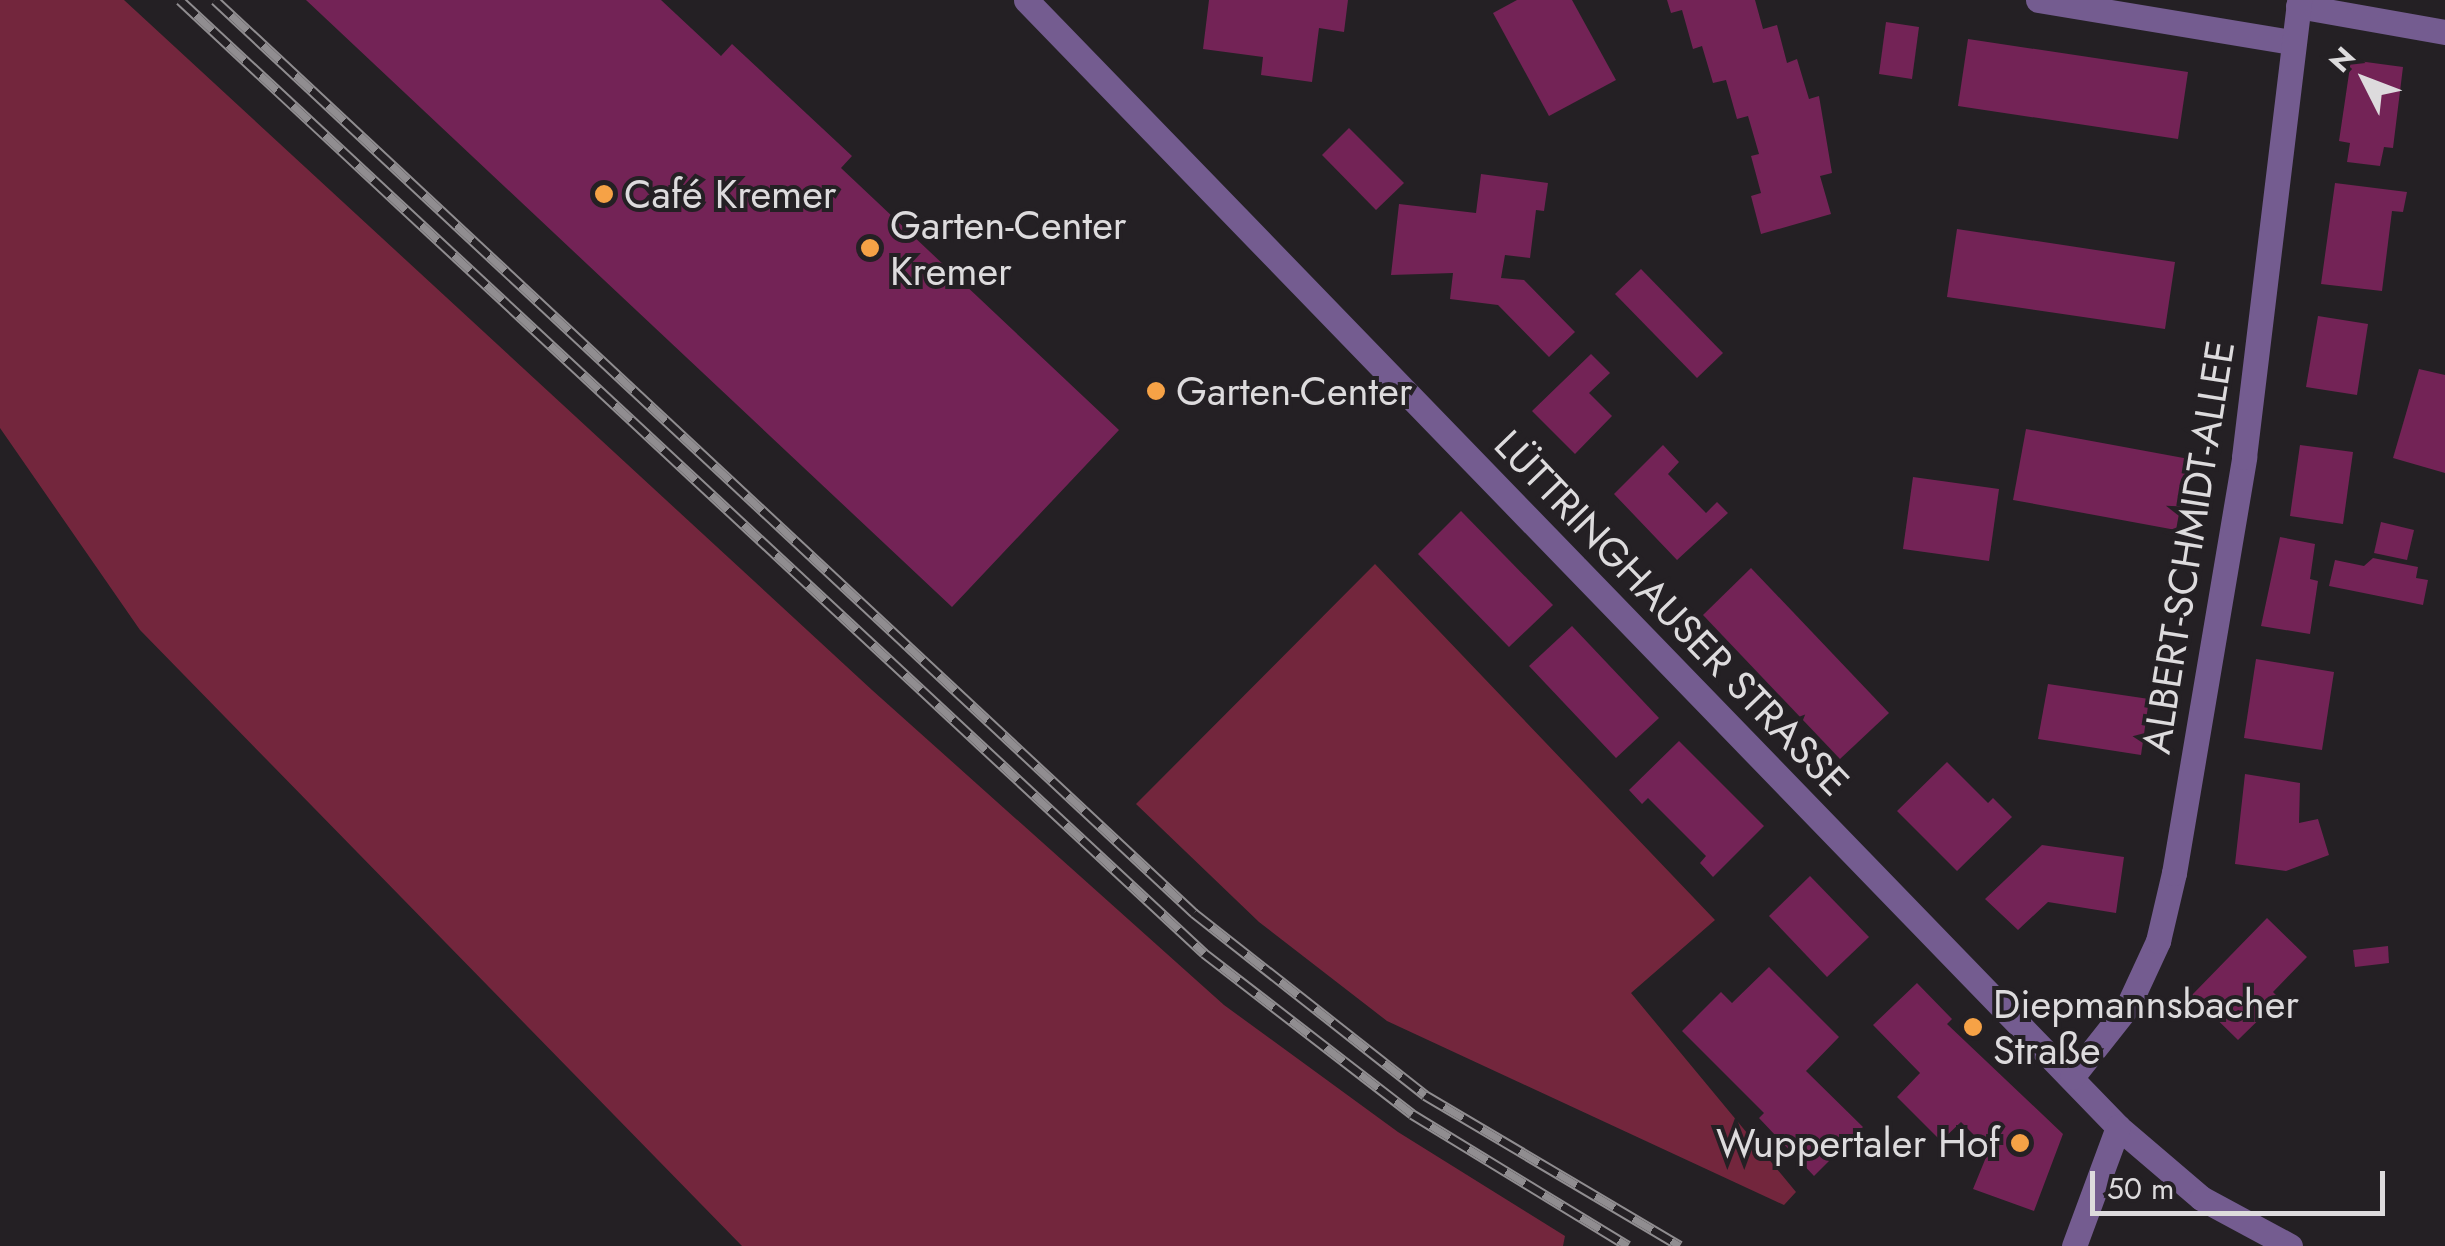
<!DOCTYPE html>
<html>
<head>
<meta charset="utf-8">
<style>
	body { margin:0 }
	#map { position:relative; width:2445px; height:1246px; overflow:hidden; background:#242024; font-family:Jost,sans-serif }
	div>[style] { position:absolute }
	.green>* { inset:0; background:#73263d }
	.building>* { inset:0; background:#732356 }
	.minor>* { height:25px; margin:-12.5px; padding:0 12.5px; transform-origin:12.5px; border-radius:12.5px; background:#745c90 }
	.rail>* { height:11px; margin-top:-5.5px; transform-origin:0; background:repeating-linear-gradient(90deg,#242024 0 22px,#908d90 0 44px); box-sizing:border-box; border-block:2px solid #908d90 }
	.dots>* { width:28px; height:28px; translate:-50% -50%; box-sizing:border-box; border:5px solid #242024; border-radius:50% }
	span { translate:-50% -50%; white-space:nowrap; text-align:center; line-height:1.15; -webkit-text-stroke:8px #242024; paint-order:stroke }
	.poi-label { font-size:40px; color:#dddbdd }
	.left { translate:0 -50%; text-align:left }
	.right { translate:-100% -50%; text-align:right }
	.street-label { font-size:40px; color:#dddbdd }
	.north { position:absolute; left:2315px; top:30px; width:100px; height:100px; -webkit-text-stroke:8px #242024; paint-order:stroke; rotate:312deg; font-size:28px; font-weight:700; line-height:40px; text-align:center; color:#dddbdd }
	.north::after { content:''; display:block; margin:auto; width:35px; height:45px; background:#dddbdd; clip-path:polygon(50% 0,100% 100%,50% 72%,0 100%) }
	.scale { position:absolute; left:2090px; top:1171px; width:295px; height:45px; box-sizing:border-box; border:5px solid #dddbdd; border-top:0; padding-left:12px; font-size:30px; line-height:35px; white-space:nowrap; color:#dddbdd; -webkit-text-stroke:8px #242024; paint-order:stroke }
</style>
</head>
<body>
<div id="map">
	<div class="green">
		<div style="clip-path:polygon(0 0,124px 0,872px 690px,1224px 1005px,1398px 1132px,1565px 1236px,1563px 1246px,742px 1246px,140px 630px,0 428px)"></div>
		<div style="clip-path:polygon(1375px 564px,1715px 920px,1631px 993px,1796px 1192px,1784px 1205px,1387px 1021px,1259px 922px,1136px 804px)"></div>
	</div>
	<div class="building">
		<div style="clip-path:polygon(306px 0,661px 0,721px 56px,732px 44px,852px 156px,841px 168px,1119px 430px,952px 607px)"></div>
		<div style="clip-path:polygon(1209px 0,1348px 0,1344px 32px,1319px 28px,1312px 82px,1261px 75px,1263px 57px,1203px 49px)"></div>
		<div style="clip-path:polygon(1517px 0,1572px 0,1616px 80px,1549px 116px,1493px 13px)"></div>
		<div style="clip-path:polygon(1667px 0,1755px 0,1763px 29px,1777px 25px,1787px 63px,1797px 59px,1809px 99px,1819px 96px,1832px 173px,1820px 176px,1831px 214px,1761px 234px,1751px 196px,1761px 193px,1751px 156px,1759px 154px,1748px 116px,1737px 119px,1726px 80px,1713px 83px,1702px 46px,1693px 49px,1682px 10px,1671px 13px)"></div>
		<div style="clip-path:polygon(1886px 22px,1919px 27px,1912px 79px,1879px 74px)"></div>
		<div style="clip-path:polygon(1968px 39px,2188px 72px,2178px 139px,1958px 106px)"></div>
		<div style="clip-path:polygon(2351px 60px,2403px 67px,2393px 148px,2384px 147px,2380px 166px,2347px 162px,2350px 143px,2339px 141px)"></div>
		<div style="clip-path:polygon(1349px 128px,1404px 183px,1376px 210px,1322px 155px)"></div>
		<div style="clip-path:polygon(1481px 174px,1548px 183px,1544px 211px,1536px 210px,1530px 258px,1505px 255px,1501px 278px,1524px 280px,1575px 332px,1549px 357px,1498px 305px,1450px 299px,1453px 273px,1391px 275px,1399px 204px,1476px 213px)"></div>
		<div style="clip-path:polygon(2335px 183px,2407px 192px,2403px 212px,2392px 211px,2382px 291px,2321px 284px)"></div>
		<div style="clip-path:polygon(1957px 229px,2175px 262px,2165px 329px,1947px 297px)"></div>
		<div style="clip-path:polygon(1641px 269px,1723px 353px,1697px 378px,1615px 294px)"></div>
		<div style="clip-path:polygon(2318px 316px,2368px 324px,2357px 395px,2306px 387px)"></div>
		<div style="clip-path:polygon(1591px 354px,1610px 373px,1589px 393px,1612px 416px,1575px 454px,1532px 411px)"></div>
		<div style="clip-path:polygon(2419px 369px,2445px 375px,2445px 473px,2393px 458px)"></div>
		<div style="clip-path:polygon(2026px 429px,2189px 459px,2176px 530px,2013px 500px)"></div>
		<div style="clip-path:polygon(1663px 445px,1679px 462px,1668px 474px,1706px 513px,1717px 502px,1728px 513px,1677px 560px,1614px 494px)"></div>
		<div style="clip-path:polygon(2300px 445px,2353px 452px,2343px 524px,2290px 516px)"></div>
		<div style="clip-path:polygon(1913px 477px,1999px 489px,1989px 561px,1903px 549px)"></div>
		<div style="clip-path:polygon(1461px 511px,1553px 605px,1509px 647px,1418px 554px)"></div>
		<div style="clip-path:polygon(2381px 522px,2414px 530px,2407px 560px,2374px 553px)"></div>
		<div style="clip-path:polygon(2280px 537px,2315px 544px,2310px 579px,2318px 581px,2310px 634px,2261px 626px)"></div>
		<div style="clip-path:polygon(2373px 558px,2418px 567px,2416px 578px,2428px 580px,2423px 605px,2329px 586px,2335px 560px,2364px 566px)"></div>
		<div style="clip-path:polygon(1751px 568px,1889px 713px,1840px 759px,1703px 615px)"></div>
		<div style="clip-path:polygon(1572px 626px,1659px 718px,1616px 758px,1529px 666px)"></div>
		<div style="clip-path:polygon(2256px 659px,2334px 672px,2322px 750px,2244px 738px)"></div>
		<div style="clip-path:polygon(2048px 684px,2149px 699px,2141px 755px,2038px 739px)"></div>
		<div style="clip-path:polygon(1679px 741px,1764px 826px,1713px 877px,1700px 863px,1706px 856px,1648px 798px,1642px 804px,1629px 790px)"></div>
		<div style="clip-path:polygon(1947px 762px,1988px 803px,1993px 798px,2012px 817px,1957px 871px,1897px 811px)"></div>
		<div style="clip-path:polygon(2245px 774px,2300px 783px,2299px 823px,2318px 819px,2329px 855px,2286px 871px,2235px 864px)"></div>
		<div style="clip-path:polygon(2042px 845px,2124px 857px,2116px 913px,2048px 902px,2018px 930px,1985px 899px)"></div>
		<div style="clip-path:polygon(1810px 876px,1869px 937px,1827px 977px,1769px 916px)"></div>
		<div style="clip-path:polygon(2267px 918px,2307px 957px,2273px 992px,2280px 999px,2238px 1040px,2192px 995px)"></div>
		<div style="clip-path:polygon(2388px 946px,2389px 963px,2355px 967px,2353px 950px)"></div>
		<div style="clip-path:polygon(1769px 967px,1839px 1037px,1806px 1071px,1863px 1127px,1814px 1176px,1759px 1118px,1764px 1113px,1682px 1031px,1721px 992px,1732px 1003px)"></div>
		<div style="clip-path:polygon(1917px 983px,1952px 1019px,1947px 1024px,2063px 1134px,2034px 1211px,1973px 1189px,1989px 1150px,1961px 1122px,1941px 1141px,1897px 1097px,1920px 1073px,1873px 1025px)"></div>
	</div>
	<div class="minor">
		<div style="left:1026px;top:0;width:1569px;rotate:45.9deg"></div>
		<div style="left:2118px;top:1127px;width:109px;rotate:40.5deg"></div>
		<div style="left:2201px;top:1198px;width:101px;rotate:28.3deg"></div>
		<div style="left:2038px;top:0;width:258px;rotate:9.4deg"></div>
		<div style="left:2298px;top:6px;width:149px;rotate:10deg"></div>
		<div style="left:2072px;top:1077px;width:90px;rotate:-51.7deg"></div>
		<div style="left:2128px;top:1006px;width:72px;rotate:-65.2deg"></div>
		<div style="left:2158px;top:941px;width:70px;rotate:-76.8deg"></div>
		<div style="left:2174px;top:873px;width:422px;rotate:-80.4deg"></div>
		<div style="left:2244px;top:457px;width:460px;rotate:-83.1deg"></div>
		<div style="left:2074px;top:1246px;width:127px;rotate:-69.7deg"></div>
	</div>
	<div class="rail">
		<div style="left:180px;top:0;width:1399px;rotate:42.94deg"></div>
		<div style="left:1204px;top:953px;width:263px;rotate:37.7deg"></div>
		<div style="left:1412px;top:1114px;width:253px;rotate:31.4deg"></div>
		<div style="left:215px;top:0;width:1339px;rotate:43deg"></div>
		<div style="left:1194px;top:913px;width:294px;rotate:38.2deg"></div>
		<div style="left:1425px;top:1095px;width:296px;rotate:30.6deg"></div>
	</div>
	<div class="dots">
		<div style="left:604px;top:194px;background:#f6a246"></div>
		<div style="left:870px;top:248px;background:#f6a246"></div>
		<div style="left:1156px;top:391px;background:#f6a246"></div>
		<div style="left:1973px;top:1027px;background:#f6a246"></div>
		<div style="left:2020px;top:1143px;background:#f6a246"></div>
	</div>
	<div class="poi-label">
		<span class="left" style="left:624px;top:194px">Café Kremer</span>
		<span class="left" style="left:890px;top:248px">Garten-Center<br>Kremer</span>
		<span class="left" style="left:1176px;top:391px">Garten-Center</span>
		<span class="left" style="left:1993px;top:1027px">Diepmannsbacher<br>Straße</span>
		<span class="right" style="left:2000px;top:1143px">Wuppertaler Hof</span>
	</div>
	<div class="street-label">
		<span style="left:2188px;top:547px;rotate:-81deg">ALBERT-SCHMIDT-ALLEE</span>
		<span style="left:1672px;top:613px;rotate:46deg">LÜTTRINGHAUSER STRASSE</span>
	</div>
	<div class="north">N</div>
	<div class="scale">50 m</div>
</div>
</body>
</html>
